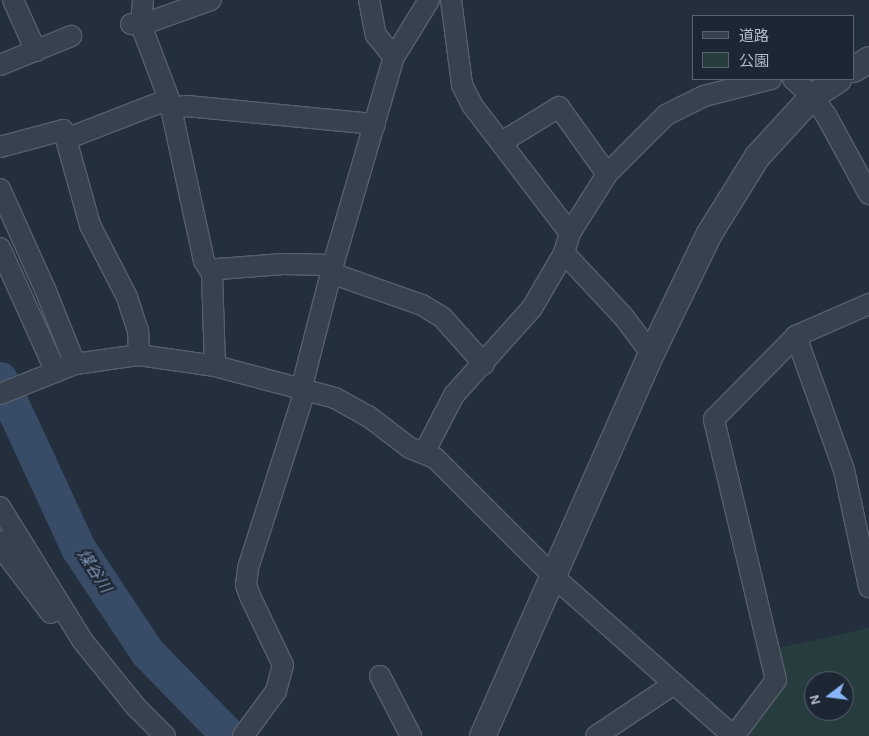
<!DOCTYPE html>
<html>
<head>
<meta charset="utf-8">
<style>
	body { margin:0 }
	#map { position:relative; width:869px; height:736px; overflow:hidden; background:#242f3e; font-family:Karla,"Noto Sans JP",sans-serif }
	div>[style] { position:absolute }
	.green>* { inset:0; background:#263c3f }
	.river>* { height:35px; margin:-17.5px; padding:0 17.5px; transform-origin:17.5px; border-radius:17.5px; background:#394c67 }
	.roads { filter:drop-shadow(1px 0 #565f6c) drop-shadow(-1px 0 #565f6c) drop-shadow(0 1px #565f6c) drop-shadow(0 -1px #565f6c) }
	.minor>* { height:20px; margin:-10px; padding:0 10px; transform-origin:10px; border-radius:10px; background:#38414e }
	.tertiary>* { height:25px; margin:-12.5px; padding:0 12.5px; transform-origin:12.5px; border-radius:12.5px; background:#38414e }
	span { translate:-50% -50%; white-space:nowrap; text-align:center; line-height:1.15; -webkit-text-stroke:4px #1d2633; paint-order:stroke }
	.water-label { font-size:16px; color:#7c92b1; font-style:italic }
	.legend { position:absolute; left:692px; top:15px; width:162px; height:65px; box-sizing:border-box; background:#1d2633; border:1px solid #59626f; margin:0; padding:6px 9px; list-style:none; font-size:15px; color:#b4bcc9 }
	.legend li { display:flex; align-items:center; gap:10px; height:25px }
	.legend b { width:25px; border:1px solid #59626f }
	.north { position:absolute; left:804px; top:671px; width:50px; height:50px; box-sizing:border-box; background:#1d2633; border:1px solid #59626f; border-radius:50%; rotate:255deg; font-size:14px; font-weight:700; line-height:20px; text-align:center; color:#b4bcc9 }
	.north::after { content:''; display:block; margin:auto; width:18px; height:22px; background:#8ab4f8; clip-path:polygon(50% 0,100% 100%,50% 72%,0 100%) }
</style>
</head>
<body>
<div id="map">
	<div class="green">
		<div style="clip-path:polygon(evenodd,869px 628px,869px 736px,750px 736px,750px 727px,786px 684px,779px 648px,869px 628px,814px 681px,844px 681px,844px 711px,814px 711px,814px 681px)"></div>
	</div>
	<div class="river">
		<div style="left:0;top:379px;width:186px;rotate:65.2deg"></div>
		<div style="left:78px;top:548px;width:125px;rotate:56.4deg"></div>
		<div style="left:147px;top:652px;width:117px;rotate:45.7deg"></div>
	</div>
	<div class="roads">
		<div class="minor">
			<div style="left:13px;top:0;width:56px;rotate:65.7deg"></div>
			<div style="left:143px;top:0;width:25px;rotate:95deg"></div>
			<div style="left:141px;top:25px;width:79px;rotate:69.3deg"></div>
			<div style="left:169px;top:99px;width:166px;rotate:77.8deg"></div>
			<div style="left:204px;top:261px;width:15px;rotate:58deg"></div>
			<div style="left:212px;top:274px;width:92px;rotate:88.1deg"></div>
			<div style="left:369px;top:0;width:36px;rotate:79deg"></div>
			<div style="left:376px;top:35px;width:28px;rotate:51deg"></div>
			<div style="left:451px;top:0;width:86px;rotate:82.6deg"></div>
			<div style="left:462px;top:85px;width:22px;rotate:63deg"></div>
			<div style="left:472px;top:105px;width:161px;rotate:52.6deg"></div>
			<div style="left:570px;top:233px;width:21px;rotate:107deg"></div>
			<div style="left:131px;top:24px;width:10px;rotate:6deg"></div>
			<div style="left:141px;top:25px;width:74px;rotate:-19.7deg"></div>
			<div style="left:0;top:65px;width:77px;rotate:-22.2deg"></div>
			<div style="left:793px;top:79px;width:25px;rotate:42deg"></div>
			<div style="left:812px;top:96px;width:26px;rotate:54deg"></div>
			<div style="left:827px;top:117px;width:88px;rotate:61.4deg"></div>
			<div style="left:171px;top:108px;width:16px;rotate:-7deg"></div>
			<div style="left:187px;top:106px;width:189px;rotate:5.5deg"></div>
			<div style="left:502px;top:142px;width:67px;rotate:-31.6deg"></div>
			<div style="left:559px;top:107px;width:82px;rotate:54.4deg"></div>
			<div style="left:0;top:147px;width:65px;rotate:-15.1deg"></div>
			<div style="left:63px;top:130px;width:9px;rotate:72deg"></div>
			<div style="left:0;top:189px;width:110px;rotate:65.8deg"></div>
			<div style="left:45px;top:289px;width:81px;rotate:68.2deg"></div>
			<div style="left:570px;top:233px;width:70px;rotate:-57.9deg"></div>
			<div style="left:607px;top:174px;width:83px;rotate:-45deg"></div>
			<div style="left:666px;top:115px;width:42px;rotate:-26.6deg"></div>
			<div style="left:704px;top:96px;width:69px;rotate:-14.2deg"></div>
			<div style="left:0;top:248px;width:136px;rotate:65.7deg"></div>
			<div style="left:331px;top:273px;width:96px;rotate:19.4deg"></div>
			<div style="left:422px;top:305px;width:23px;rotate:31deg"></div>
			<div style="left:442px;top:317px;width:63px;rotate:48.2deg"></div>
			<div style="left:212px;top:274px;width:9px;rotate:-36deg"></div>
			<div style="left:219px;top:269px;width:64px;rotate:-4.5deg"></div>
			<div style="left:283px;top:264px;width:50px;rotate:1.1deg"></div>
			<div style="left:796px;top:336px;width:142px;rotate:70.3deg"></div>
			<div style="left:844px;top:470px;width:120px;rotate:77.9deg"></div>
			<div style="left:139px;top:355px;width:24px;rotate:-92deg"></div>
			<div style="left:138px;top:331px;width:36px;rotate:-108deg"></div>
			<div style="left:127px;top:297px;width:81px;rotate:-117.2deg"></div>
			<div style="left:90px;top:225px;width:89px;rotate:-105.6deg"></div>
			<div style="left:66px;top:139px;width:110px;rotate:-21.2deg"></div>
			<div style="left:0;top:394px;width:81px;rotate:-21.8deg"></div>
			<div style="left:75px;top:364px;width:65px;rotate:-8deg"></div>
			<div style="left:139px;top:355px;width:77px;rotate:8.2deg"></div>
			<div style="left:215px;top:366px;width:124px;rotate:14.9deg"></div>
			<div style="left:335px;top:398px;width:38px;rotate:29deg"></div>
			<div style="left:368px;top:416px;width:53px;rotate:37.3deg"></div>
			<div style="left:410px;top:448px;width:27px;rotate:22deg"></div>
			<div style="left:435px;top:458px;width:168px;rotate:45deg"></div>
			<div style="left:554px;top:577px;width:239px;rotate:41.6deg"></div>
			<div style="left:424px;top:453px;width:65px;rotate:-62.7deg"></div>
			<div style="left:454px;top:395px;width:117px;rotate:-48.1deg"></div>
			<div style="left:532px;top:308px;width:64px;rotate:-59.8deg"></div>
			<div style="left:564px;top:253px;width:86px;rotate:46.9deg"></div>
			<div style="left:623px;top:316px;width:46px;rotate:52.9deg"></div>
			<div style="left:0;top:507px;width:156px;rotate:58.3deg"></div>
			<div style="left:82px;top:640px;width:86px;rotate:51.1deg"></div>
			<div style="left:136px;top:707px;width:41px;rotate:45deg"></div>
			<div style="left:0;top:541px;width:14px;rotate:65deg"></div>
			<div style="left:6px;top:554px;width:74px;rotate:52.7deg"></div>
			<div style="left:380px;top:676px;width:68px;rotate:62.7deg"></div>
			<div style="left:243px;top:736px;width:56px;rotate:-53.7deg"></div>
			<div style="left:276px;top:691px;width:27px;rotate:-75deg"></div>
			<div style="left:283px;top:665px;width:76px;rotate:-115.6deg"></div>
			<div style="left:250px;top:596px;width:12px;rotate:-110deg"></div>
			<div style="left:246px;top:585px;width:17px;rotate:-83deg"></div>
			<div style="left:248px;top:568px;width:183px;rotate:-72.2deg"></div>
			<div style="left:304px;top:394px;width:8px;rotate:-104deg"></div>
			<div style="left:302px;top:386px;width:125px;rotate:-75.6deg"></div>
			<div style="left:333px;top:265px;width:217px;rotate:-73.7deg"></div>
			<div style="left:394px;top:57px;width:67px;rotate:-58.4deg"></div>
			<div style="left:596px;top:736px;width:94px;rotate:-33.7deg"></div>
			<div style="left:734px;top:736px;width:70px;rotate:-53.1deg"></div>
			<div style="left:776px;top:680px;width:268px;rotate:-103.4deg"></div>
			<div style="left:714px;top:419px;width:117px;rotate:-45.3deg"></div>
			<div style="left:796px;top:336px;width:80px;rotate:-23.7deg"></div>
		</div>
		<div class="tertiary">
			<div style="left:853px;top:69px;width:19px;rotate:-32deg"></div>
			<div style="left:482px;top:736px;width:419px;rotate:-66.2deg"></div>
			<div style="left:651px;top:353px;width:133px;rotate:-64.2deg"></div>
			<div style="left:709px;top:233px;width:91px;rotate:-58.1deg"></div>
			<div style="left:757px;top:156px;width:81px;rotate:-47.5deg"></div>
			<div style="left:812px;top:96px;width:31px;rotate:-33deg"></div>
		</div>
	</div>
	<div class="water-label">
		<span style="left:94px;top:571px;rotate:57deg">煤谷川</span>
	</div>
	<ul class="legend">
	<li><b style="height:6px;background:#38414e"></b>道路</li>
	<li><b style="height:14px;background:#263c3f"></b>公園</li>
	</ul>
	<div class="north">N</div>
</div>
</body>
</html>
